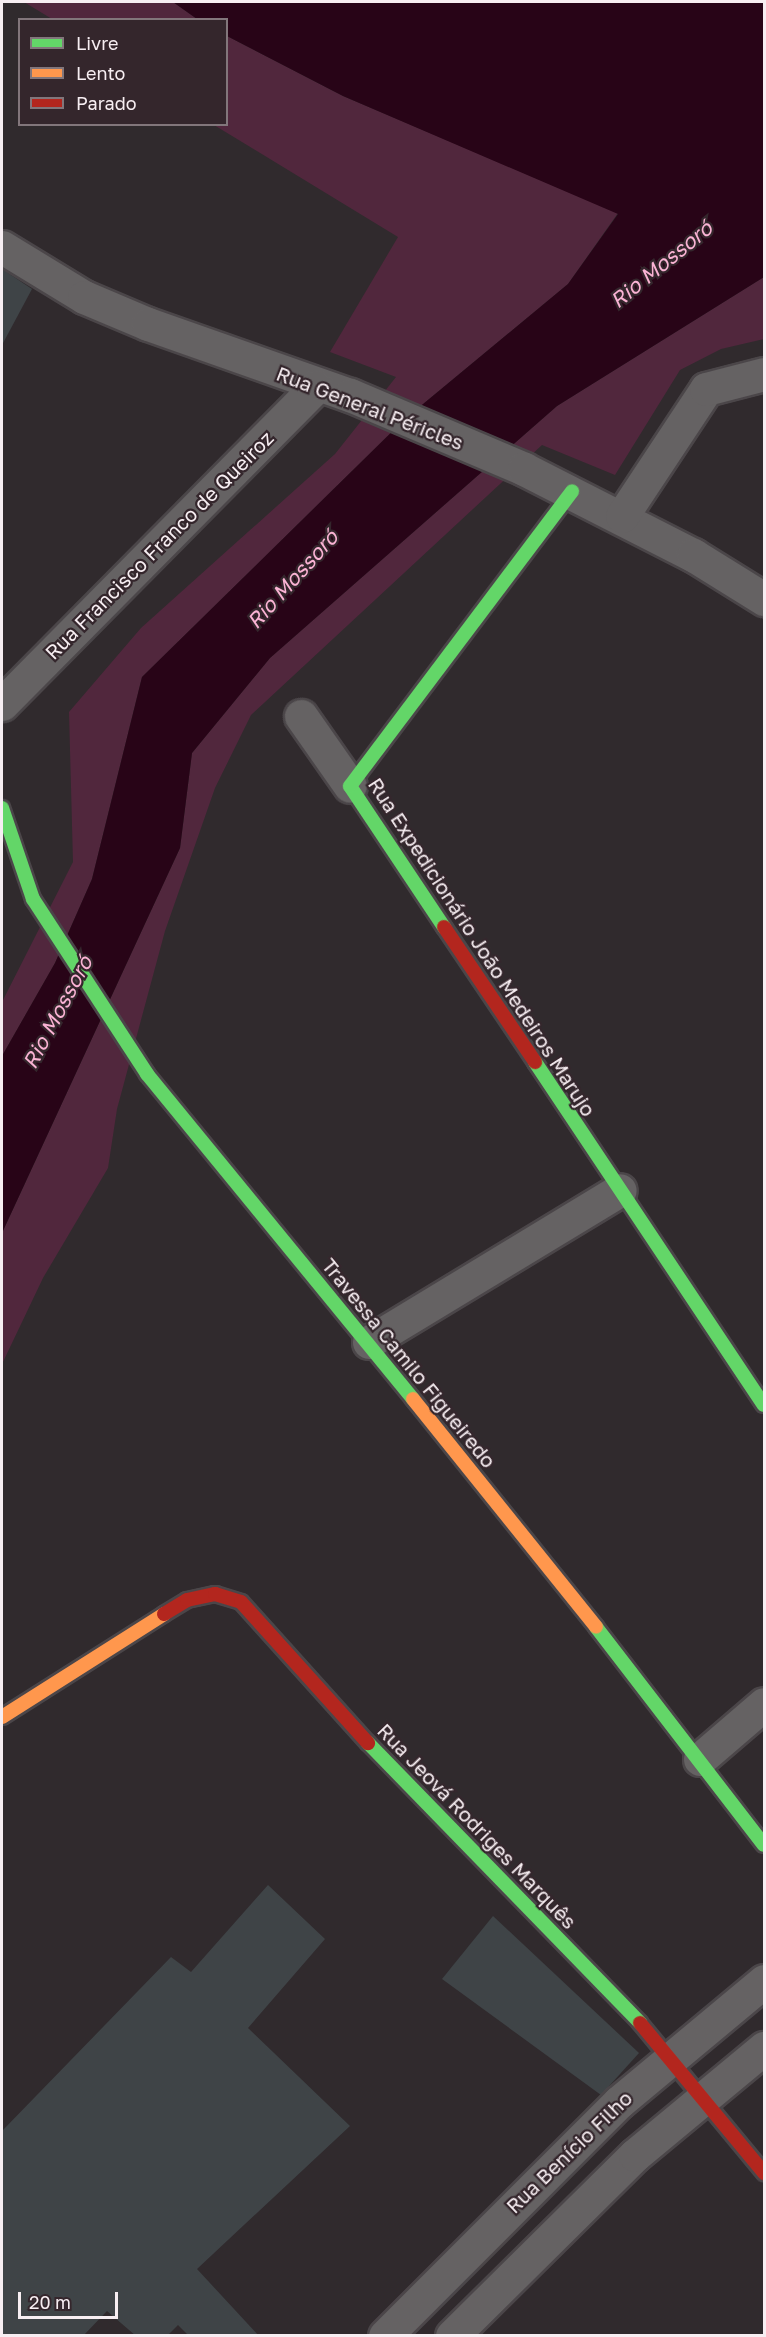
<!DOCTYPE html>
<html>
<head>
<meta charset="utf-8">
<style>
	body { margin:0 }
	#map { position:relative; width:766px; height:2337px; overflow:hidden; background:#302a2d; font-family:"Golos Text",sans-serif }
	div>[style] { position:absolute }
	.green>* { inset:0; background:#51273d }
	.water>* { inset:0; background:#280417 }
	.building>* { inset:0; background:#3f4447 }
	.roads { filter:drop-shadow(2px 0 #4b4649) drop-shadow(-2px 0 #4b4649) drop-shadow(0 2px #4b4649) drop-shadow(0 -2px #4b4649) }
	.street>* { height:33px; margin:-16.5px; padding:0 16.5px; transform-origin:16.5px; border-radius:16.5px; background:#656263 }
	.fast>* { height:14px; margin:-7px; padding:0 7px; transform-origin:7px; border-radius:7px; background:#63d668 }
	.slow>* { height:14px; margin:-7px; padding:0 7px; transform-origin:7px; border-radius:7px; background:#ff974d }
	.jam>* { height:14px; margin:-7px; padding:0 7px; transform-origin:7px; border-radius:7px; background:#b3261e }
	span { translate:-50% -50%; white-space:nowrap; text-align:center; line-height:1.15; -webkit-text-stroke:4.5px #34262c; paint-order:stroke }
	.street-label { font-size:20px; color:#f7eef2 }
	.water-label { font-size:21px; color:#fab3d4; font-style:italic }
	.frame { position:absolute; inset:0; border:3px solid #f7eef2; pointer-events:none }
	.legend { position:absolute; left:18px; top:18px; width:210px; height:108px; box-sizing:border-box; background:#34262c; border:2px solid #82767b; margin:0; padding:8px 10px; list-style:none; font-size:18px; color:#f7eef2 }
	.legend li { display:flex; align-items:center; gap:12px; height:30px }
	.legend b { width:30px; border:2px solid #82767b }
	.scale { position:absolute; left:18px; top:2292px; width:100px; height:27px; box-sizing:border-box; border:3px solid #f7eef2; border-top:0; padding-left:8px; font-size:18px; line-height:21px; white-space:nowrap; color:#f7eef2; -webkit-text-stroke:4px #34262c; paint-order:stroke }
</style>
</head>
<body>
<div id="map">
	<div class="green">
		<div style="clip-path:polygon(24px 2px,173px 2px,197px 19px,52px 19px)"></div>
		<div style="clip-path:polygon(227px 36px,343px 96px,618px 213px,568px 284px,405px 419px,142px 677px,92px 879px,55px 963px,2px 1056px,2px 1002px,73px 862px,69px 712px,141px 628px,335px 454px,396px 377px,330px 352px,398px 237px,214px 125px,226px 124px)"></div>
		<div style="clip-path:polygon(764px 277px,764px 339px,721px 349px,680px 370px,615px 475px,542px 445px,251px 715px,215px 788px,165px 931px,117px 1109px,108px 1168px,43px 1278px,2px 1364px,2px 1233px,180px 848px,192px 753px,270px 658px,557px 406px)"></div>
	</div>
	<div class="water">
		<div style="clip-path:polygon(173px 2px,764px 2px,764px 277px,557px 406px,270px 658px,192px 753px,180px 848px,2px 1233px,2px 1056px,55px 963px,92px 879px,142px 677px,405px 419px,568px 284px,618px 214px,343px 96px,227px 36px,226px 20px,197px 19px)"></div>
	</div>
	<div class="building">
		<div style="clip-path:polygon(2px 269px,32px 289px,2px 345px)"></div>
		<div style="clip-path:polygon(268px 1885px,325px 1939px,248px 2028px,350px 2126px,197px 2269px,259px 2336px,189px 2336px,178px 2325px,167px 2336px,136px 2336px,107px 2311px,83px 2336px,2px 2336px,2px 2131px,171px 1957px,191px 1972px)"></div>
		<div style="clip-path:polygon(493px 1916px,639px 2053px,601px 2095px,442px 1979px)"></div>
	</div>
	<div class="roads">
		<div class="street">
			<div style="left:2px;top:247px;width:96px;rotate:31.4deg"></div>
			<div style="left:84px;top:297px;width:69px;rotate:22.9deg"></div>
			<div style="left:148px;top:324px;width:214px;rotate:19.4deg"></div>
			<div style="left:350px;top:395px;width:189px;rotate:23deg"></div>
			<div style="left:524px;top:469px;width:190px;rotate:27deg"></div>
			<div style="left:693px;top:555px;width:84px;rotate:31.8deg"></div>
			<div style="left:622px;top:516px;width:152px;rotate:-56.5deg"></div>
			<div style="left:706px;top:389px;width:60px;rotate:-14.5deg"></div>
			<div style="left:2px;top:704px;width:446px;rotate:-45.3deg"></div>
			<div style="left:301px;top:716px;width:85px;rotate:55deg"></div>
			<div style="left:369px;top:1342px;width:293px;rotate:-31.2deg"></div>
			<div style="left:700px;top:1759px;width:84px;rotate:-40.7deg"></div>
			<div style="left:385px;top:2336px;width:331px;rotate:-45deg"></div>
			<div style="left:619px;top:2102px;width:189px;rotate:-39.8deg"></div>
			<div style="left:452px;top:2336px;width:257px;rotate:-44.7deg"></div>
			<div style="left:635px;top:2155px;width:168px;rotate:-39.7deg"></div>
		</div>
		<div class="fast">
			<div style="left:2px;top:808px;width:96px;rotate:71.2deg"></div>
			<div style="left:33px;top:899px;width:209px;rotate:56.9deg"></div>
			<div style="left:147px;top:1074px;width:420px;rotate:50.7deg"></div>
			<div style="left:444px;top:927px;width:169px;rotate:-123.7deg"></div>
			<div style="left:350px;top:786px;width:369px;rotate:-53deg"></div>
			<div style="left:535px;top:1062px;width:412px;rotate:56.3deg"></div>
			<div style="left:596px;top:1627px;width:275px;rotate:52.4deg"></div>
			<div style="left:368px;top:1743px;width:390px;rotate:45.8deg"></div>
		</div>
		<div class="slow">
			<div style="left:413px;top:1399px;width:292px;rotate:51.2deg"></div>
			<div style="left:2px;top:1717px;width:192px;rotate:-32.4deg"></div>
		</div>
		<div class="jam">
			<div style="left:444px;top:927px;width:163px;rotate:56deg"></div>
			<div style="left:164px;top:1614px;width:27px;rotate:-31deg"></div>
			<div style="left:187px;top:1600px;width:29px;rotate:-12deg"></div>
			<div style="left:215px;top:1594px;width:27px;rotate:17deg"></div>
			<div style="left:241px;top:1602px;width:190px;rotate:48deg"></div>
			<div style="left:640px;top:2023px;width:195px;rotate:50.4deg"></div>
		</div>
	</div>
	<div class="street-label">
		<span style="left:370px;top:408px;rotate:21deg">Rua General Péricles</span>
		<span style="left:159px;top:545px;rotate:-45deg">Rua Francisco Franco de Queiroz</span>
		<span style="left:482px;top:947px;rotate:57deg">Rua Expedicionário João Medeiros Marujo</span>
		<span style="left:409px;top:1363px;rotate:51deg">Travessa Camilo Figueiredo</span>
		<span style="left:477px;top:1826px;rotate:46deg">Rua Jeová Rodriges Marquês</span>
		<span style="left:569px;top:2152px;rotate:-44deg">Rua Benício Filho</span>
	</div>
	<div class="water-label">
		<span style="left:661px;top:264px;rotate:-39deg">Rio Mossoró</span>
		<span style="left:292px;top:579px;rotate:-48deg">Rio Mossoró</span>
		<span style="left:57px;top:1012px;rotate:-62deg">Rio Mossoró</span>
	</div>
	<div class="frame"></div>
	<ul class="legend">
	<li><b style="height:8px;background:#63d668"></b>Livre</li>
	<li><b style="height:8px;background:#ff974d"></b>Lento</li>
	<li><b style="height:8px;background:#b3261e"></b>Parado</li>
	</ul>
	<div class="scale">20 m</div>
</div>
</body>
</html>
